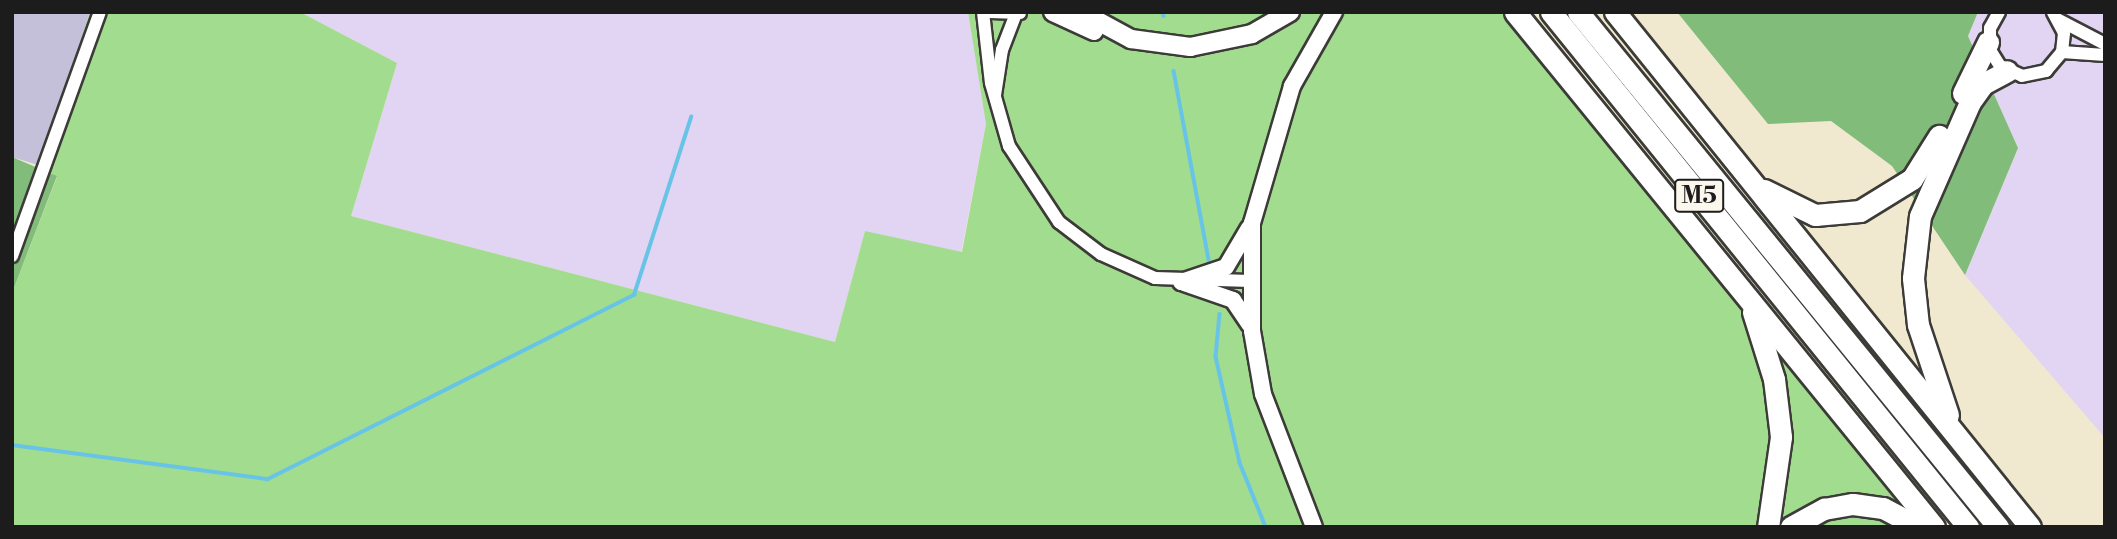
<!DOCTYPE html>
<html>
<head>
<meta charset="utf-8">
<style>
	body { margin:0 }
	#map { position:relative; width:2117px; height:539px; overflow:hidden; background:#f0e9cf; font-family:"Libre Bodoni",serif }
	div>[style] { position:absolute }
	.built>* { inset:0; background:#e2d4f3 }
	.industrial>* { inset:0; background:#c5c0da }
	.green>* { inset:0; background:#a2dc8f }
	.forest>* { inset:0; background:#81bc7a }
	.stream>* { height:3.5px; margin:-1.75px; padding:0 1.75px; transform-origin:1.75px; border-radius:1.75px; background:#68c4e6 }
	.roads { filter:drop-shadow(2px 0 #3c3b37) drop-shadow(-2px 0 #3c3b37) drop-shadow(0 2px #3c3b37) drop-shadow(0 -2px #3c3b37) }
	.minor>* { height:12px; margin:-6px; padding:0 6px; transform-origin:6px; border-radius:6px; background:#fff }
	.secondary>* { height:16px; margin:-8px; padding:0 8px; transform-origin:8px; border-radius:8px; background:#fff }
	.primary>* { height:18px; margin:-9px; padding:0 9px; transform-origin:9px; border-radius:9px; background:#fff }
	.motorway>* { height:21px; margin:-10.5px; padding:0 10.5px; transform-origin:10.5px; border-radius:10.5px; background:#fff }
	span { translate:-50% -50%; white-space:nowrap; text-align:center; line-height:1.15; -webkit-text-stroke:6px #fbf7ec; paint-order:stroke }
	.shield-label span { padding:2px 5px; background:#fbf7ec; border:2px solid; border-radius:5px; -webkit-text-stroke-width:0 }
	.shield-label { font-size:23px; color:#1c1c1c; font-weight:700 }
	.frame { position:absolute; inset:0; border:14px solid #1c1c1c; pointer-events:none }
</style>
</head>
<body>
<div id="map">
	<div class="built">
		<div style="clip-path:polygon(300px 12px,968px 12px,986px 124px,961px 253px,865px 231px,835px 342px,351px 216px,397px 63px)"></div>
		<div style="clip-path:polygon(1978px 12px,2105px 12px,2105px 438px,1965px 275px,2018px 148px,1968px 36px)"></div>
	</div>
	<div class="industrial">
		<div style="clip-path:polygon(12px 12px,90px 12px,41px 166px,12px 157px)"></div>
	</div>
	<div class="green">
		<div style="clip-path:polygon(90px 12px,300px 12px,397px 63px,351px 216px,835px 342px,865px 231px,962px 252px,986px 124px,968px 12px,1503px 12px,1923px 527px,12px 527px,12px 293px,57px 177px,41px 166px)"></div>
	</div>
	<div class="forest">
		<div style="clip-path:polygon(1677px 12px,1978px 12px,1968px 36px,2018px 148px,1965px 275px,1892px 166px,1831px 121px,1768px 124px)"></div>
		<div style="clip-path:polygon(12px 157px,57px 176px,12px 293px)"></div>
	</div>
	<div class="stream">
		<div style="left:1163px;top:12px;width:4px;rotate:76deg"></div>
		<div style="left:1174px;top:71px;width:192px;rotate:79.5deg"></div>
		<div style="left:1220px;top:314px;width:43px;rotate:95.3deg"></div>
		<div style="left:1216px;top:357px;width:109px;rotate:77.2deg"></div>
		<div style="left:1240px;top:463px;width:69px;rotate:67.9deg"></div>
		<div style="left:12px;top:445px;width:258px;rotate:7.6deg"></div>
		<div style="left:268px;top:479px;width:410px;rotate:-26.7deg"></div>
		<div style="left:634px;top:295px;width:187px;rotate:-72.2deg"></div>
	</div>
	<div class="roads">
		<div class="minor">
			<div style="left:983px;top:12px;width:71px;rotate:83.6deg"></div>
			<div style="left:991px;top:83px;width:66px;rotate:74.1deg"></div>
			<div style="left:1009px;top:146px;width:91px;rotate:56.7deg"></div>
			<div style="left:1059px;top:222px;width:53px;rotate:37.3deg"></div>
			<div style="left:1101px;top:254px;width:59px;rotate:24deg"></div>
			<div style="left:1155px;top:278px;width:95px;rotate:1.8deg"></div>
			<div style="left:990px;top:12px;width:30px;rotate:2deg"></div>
			<div style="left:1999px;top:12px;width:18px;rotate:119deg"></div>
			<div style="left:1990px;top:28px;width:22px;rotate:90deg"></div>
			<div style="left:1990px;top:50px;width:19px;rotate:58deg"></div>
			<div style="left:2000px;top:66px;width:24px;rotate:24deg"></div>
			<div style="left:2022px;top:76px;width:25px;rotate:-12deg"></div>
			<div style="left:2046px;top:71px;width:25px;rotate:-50deg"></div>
			<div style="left:2062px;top:52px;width:19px;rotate:-84deg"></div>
			<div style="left:2064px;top:33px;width:24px;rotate:-118deg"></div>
			<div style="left:2059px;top:20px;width:52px;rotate:27.6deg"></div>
			<div style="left:2062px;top:52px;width:43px;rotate:4deg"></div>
			<div style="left:995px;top:95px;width:46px;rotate:-81.2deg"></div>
			<div style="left:1002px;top:50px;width:39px;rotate:-69deg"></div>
			<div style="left:12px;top:256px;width:259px;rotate:-70.2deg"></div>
		</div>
		<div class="secondary">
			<div style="left:1181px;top:282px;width:47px;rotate:-18.4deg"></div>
			<div style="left:1226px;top:267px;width:45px;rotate:-59.5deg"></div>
			<div style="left:1184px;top:283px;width:52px;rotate:19.1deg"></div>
			<div style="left:1233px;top:300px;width:30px;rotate:56deg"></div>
			<div style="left:1314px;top:527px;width:142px;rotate:-111deg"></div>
			<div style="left:1263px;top:394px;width:64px;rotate:-99.9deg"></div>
			<div style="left:1252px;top:331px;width:108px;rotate:-90deg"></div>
			<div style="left:1252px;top:223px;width:143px;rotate:-73.7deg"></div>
			<div style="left:1292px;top:86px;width:85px;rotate:-60.4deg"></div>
		</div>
		<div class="primary">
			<div style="left:1053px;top:12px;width:45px;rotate:24.9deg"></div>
			<div style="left:1081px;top:12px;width:57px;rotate:28.4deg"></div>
			<div style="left:1131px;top:39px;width:60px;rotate:7.7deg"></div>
			<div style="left:1190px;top:47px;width:63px;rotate:-11.8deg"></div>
			<div style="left:1252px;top:34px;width:44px;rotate:-30.1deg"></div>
		</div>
		<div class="motorway">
			<div style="left:1515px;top:12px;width:664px;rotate:50.87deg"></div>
			<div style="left:1551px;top:12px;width:663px;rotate:51deg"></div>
			<div style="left:1578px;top:12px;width:665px;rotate:50.8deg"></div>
			<div style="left:1615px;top:12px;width:661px;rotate:51.14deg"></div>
			<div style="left:1963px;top:93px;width:57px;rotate:-63.9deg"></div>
			<div style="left:1764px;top:190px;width:57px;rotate:26.1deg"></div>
			<div style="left:1815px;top:215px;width:45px;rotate:-5.1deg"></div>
			<div style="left:1860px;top:211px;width:61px;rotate:-31.6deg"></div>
			<div style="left:1912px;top:179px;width:51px;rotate:-57.9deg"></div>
			<div style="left:1753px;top:312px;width:70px;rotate:72.6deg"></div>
			<div style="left:1774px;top:379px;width:58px;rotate:83.1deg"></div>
			<div style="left:1781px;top:437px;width:91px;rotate:98.2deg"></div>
			<div style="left:1948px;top:415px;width:95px;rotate:-108.4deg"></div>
			<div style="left:1918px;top:325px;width:47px;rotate:-96.1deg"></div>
			<div style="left:1913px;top:278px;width:62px;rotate:-83.6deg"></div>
			<div style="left:1920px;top:216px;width:124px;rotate:-66.3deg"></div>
			<div style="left:1970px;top:102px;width:22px;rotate:-54deg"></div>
			<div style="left:1983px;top:84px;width:27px;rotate:-28deg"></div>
			<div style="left:1791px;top:527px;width:38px;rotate:-29deg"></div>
			<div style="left:1824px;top:509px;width:29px;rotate:-10deg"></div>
			<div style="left:1853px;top:504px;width:30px;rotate:8deg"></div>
			<div style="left:1883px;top:508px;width:40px;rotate:28deg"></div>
		</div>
	</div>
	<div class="shield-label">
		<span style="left:1699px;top:196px">M5</span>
	</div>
	<div class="frame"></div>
</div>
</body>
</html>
